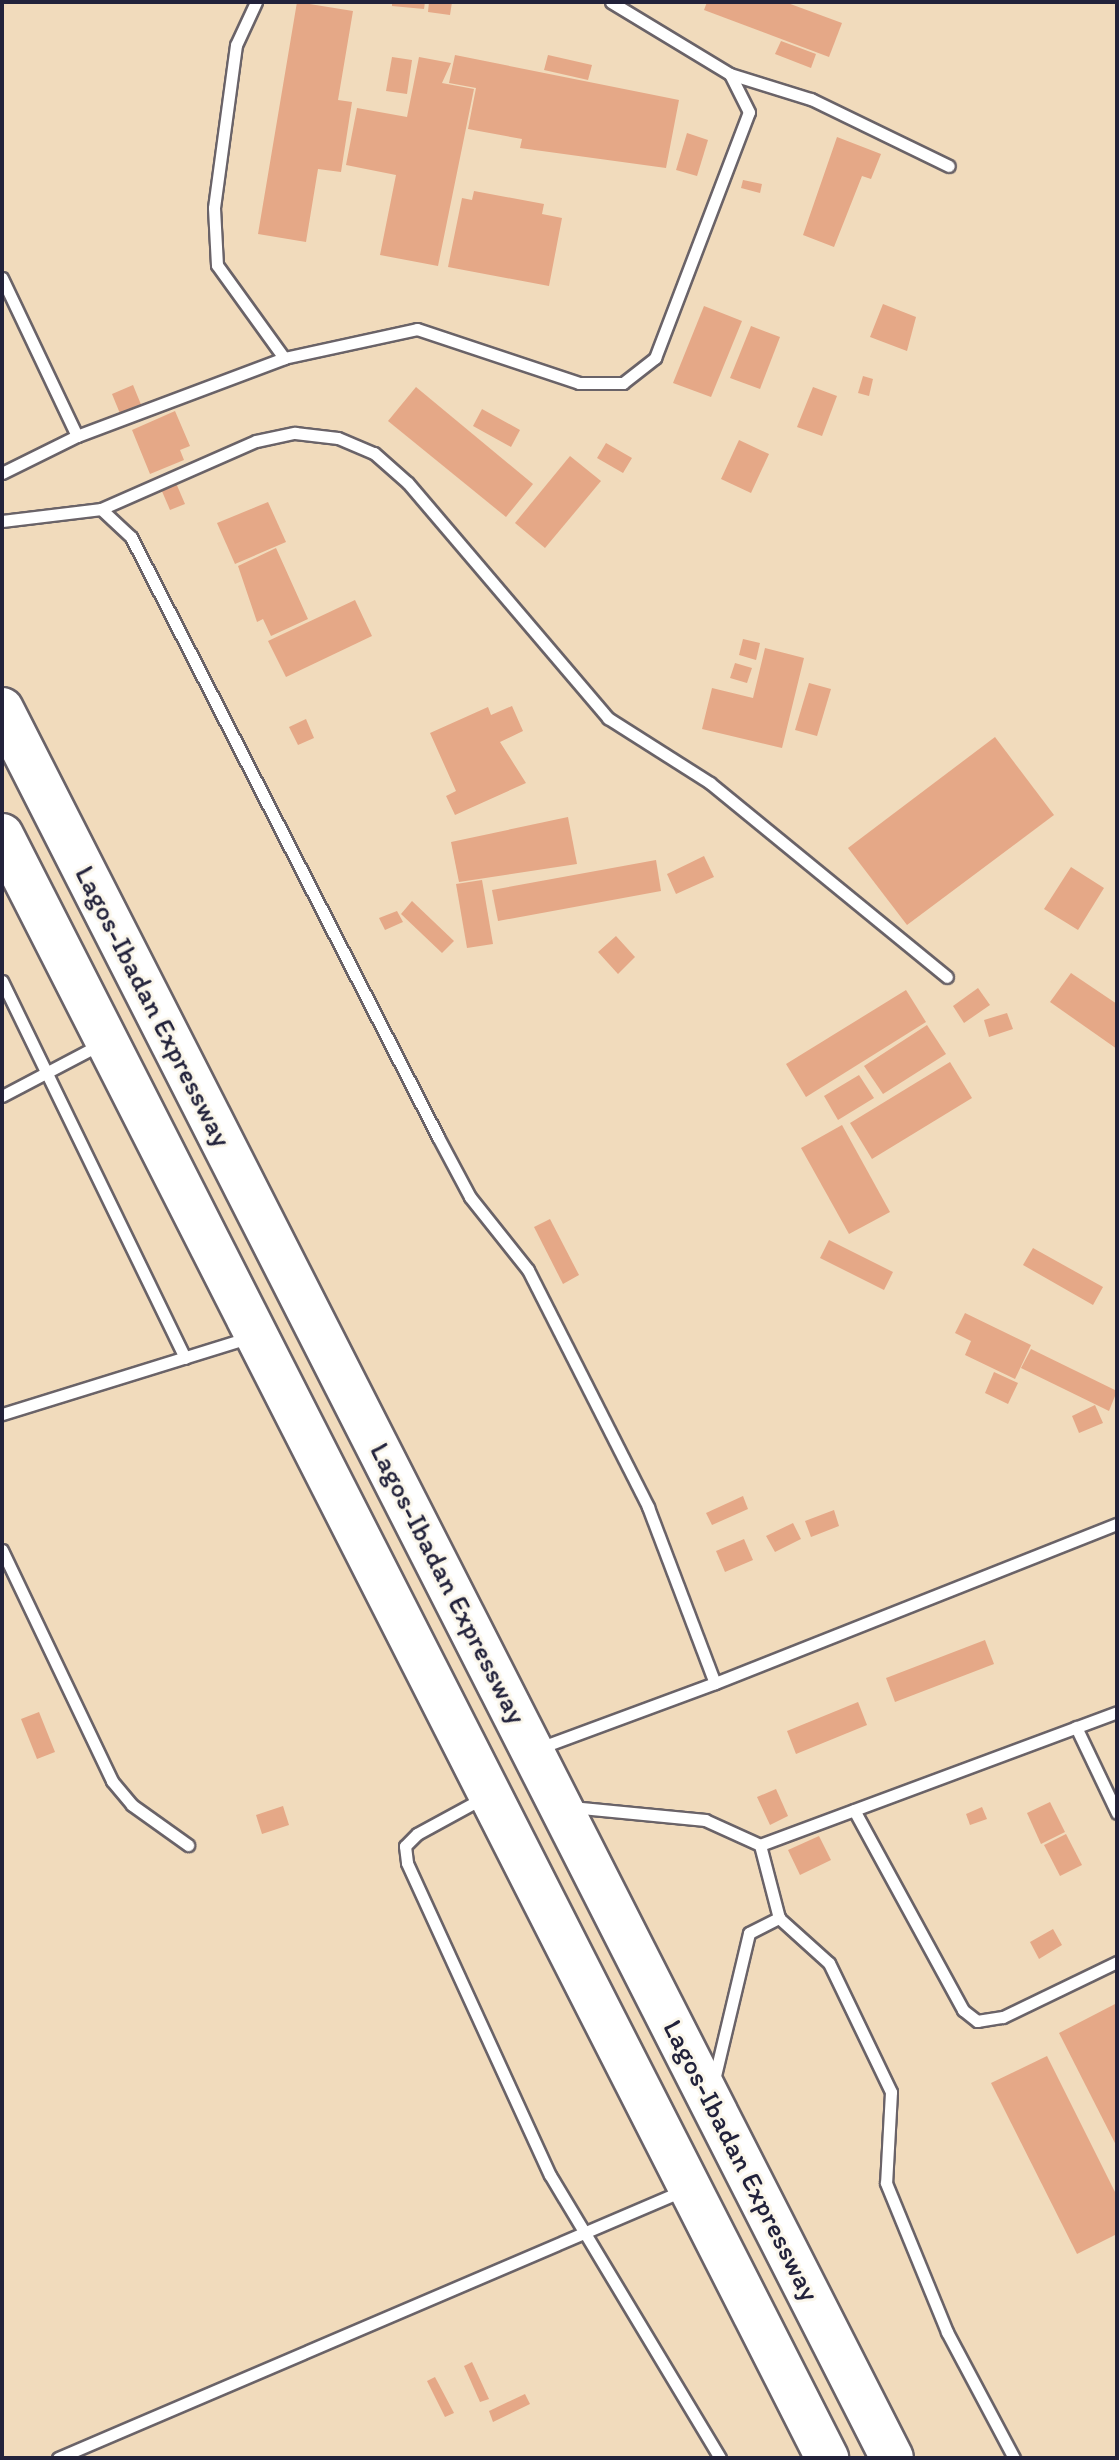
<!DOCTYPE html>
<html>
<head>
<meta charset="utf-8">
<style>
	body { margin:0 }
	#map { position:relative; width:1119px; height:2460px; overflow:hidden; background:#f1dbbc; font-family:Itim,sans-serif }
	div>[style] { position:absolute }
	.building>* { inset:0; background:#e5a887 }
	.roads { filter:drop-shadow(2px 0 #6a6368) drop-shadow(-2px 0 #6a6368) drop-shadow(0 2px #6a6368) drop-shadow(0 -2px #6a6368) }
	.lane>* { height:11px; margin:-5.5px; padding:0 5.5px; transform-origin:5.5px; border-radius:5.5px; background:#fff }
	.highway>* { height:42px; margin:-21px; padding:0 21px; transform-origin:21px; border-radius:21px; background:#fff }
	span { translate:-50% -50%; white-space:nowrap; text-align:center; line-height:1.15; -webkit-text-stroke:6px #fbf7ec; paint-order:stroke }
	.street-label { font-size:28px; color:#22223b }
	.frame { position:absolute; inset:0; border:4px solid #22223b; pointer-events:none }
</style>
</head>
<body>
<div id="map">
	<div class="building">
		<div style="clip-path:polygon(297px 2px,353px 11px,338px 100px,352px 102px,341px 172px,318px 169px,306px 242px,258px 234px)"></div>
		<div style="clip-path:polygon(392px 2px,425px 2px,424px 9px,392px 6px)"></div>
		<div style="clip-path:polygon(429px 2px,452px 2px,450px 15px,428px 12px)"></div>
		<div style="clip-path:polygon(707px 2px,785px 2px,842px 23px,829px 57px,704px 10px)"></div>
		<div style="clip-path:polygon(781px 41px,816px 54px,811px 68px,775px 54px)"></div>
		<div style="clip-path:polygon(455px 55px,679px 100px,666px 168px,520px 148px,522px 139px,468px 129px,476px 88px,449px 83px)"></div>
		<div style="clip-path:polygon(548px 55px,592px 65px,588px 80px,544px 70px)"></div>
		<div style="clip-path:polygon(392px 57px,412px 60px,407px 94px,386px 91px)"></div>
		<div style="clip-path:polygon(419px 57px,451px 63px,442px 83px,474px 89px,438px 266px,380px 255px,396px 175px,346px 165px,357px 108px,407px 117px)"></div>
		<div style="clip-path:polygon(687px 133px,708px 140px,697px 176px,676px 170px)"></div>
		<div style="clip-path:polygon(837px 137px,881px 154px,871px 179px,862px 176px,834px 247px,803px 235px)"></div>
		<div style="clip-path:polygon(743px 180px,762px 184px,760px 193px,741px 188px)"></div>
		<div style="clip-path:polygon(474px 191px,544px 204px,542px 214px,562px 218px,549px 286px,448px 267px,462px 198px,472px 200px)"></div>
		<div style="clip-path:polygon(883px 304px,916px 317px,907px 351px,870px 337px)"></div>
		<div style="clip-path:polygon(704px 306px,742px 321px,711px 397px,673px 383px)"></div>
		<div style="clip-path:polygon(751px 326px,780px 337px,760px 389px,730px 378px)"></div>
		<div style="clip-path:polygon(863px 376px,873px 379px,869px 396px,858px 393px)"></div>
		<div style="clip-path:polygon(133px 385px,142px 407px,121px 416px,112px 394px)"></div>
		<div style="clip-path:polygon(416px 387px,533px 484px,506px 517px,388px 421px)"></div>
		<div style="clip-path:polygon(813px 387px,837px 396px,822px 436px,797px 427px)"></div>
		<div style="clip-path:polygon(482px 409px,520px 430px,511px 447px,473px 426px)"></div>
		<div style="clip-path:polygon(175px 411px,190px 446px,180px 450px,184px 460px,150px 474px,132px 430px)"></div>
		<div style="clip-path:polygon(739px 440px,769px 454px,751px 493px,721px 479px)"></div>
		<div style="clip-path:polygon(606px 443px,632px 458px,623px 473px,597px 458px)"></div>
		<div style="clip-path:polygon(570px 456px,601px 481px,545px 548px,515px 523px)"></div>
		<div style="clip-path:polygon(176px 483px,185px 504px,170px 510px,161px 489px)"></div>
		<div style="clip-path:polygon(268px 502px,286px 542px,235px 564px,217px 523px)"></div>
		<div style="clip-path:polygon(276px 548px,308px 619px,271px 636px,263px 619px,257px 622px,238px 566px)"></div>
		<div style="clip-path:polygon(355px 600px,372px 636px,286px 677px,268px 641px)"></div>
		<div style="clip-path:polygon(743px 639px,760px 643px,756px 660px,739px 655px)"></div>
		<div style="clip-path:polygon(765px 648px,804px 658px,782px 748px,702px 729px,712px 688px,753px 698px)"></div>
		<div style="clip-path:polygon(735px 663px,752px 668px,747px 683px,730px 678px)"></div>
		<div style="clip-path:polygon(809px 683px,831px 689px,817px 736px,795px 730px)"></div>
		<div style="clip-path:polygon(512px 706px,523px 731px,500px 742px,526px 783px,455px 815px,446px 796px,456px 791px,430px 733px,488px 707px,491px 715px)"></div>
		<div style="clip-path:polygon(306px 719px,314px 738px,298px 745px,289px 727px)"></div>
		<div style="clip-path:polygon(995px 737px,1054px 815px,907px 925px,848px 848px)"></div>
		<div style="clip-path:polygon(568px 817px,577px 864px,459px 882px,451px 842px)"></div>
		<div style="clip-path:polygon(704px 856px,714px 877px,676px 894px,667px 874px)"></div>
		<div style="clip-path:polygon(656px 860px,661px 891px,498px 921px,492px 890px)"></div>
		<div style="clip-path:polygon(1071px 867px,1104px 888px,1078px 930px,1044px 909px)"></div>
		<div style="clip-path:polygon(482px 880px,493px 944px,467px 948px,456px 884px)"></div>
		<div style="clip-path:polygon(412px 901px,454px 941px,442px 953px,401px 914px)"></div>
		<div style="clip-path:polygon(397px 911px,403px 922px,385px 930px,379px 918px)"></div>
		<div style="clip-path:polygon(616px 936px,635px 957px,618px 974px,598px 952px)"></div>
		<div style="clip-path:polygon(1071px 973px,1117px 1004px,1117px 1049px,1050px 1002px)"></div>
		<div style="clip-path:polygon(978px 988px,990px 1005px,964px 1023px,953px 1006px)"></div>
		<div style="clip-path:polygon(906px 990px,926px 1022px,806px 1097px,786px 1064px)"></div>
		<div style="clip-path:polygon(1007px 1013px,1013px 1029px,989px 1037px,984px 1020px)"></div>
		<div style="clip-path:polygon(927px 1025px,946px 1054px,883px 1094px,864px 1066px)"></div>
		<div style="clip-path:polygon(950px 1062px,972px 1098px,872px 1159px,850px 1123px)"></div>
		<div style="clip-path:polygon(859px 1075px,874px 1098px,838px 1120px,824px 1096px)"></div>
		<div style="clip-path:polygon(842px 1125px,890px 1212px,849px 1234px,801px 1148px)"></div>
		<div style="clip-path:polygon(550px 1219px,579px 1275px,563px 1284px,534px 1227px)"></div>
		<div style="clip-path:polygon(829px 1240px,893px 1272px,884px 1290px,820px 1258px)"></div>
		<div style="clip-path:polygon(1033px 1248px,1103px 1287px,1093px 1305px,1023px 1265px)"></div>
		<div style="clip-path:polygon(965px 1313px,1031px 1345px,1015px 1379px,965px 1355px,971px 1341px,955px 1333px)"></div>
		<div style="clip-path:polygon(1031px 1349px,1117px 1391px,1109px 1411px,1021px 1368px)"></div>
		<div style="clip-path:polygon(994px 1372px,1018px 1383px,1008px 1404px,985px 1393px)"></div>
		<div style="clip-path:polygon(1095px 1405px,1103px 1423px,1079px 1433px,1072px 1416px)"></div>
		<div style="clip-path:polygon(743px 1496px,748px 1509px,712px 1525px,706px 1513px)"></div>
		<div style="clip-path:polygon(834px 1510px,839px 1526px,811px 1537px,805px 1521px)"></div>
		<div style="clip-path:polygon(793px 1523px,801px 1539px,775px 1552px,766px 1536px)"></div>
		<div style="clip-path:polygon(744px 1539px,753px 1560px,725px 1572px,716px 1551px)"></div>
		<div style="clip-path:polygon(985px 1640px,994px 1664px,895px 1702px,886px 1678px)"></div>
		<div style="clip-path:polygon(858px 1702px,867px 1725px,796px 1754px,787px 1731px)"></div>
		<div style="clip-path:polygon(39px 1712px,55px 1752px,37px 1759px,21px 1719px)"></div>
		<div style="clip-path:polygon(776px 1789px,788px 1816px,770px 1825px,757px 1797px)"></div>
		<div style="clip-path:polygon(1050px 1802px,1065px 1832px,1041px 1844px,1027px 1813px)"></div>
		<div style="clip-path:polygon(283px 1806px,289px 1825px,262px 1834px,256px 1815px)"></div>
		<div style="clip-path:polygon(982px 1807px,987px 1819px,970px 1825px,966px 1814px)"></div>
		<div style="clip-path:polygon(1066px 1834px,1082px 1865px,1060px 1876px,1044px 1845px)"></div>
		<div style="clip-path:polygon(819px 1836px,831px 1860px,800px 1875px,788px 1850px)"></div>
		<div style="clip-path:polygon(1053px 1929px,1062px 1945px,1039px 1959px,1030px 1942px)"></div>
		<div style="clip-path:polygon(1117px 2003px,1117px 2147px,1059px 2033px)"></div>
		<div style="clip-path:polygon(1047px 2056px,1117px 2196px,1117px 2234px,1077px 2254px,991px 2083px)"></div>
		<div style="clip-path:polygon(472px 2362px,489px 2399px,480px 2402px,464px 2366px)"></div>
		<div style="clip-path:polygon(435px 2377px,454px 2413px,445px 2417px,427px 2381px)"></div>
		<div style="clip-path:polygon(525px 2394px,530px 2404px,493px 2422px,489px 2411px)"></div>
	</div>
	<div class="roads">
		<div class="lane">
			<div style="left:256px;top:2px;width:47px;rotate:114.9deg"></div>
			<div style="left:236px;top:45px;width:164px;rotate:97.7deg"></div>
			<div style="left:214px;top:208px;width:57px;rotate:87deg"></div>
			<div style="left:217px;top:265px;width:115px;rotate:54.2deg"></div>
			<div style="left:611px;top:2px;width:139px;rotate:31.2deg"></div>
			<div style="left:730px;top:74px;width:85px;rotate:17.2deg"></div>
			<div style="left:811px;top:99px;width:153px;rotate:25.9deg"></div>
			<div style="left:2px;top:278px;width:175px;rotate:64.6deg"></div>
			<div style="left:2px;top:473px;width:84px;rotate:-26.3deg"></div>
			<div style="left:77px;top:436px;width:221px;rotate:-20.6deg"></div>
			<div style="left:284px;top:358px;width:136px;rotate:-12.3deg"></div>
			<div style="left:417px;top:329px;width:171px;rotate:18.4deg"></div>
			<div style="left:579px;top:383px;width:44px"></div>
			<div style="left:623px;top:383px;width:41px;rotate:-38deg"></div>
			<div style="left:655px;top:358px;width:263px;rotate:-69.1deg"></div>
			<div style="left:749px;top:112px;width:42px;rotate:-116.6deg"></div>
			<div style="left:101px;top:509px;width:169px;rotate:-23.7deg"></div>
			<div style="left:256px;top:441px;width:40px;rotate:-12deg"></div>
			<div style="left:295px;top:433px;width:43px;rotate:6.6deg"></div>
			<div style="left:338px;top:438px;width:39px;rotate:23deg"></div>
			<div style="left:374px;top:453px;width:45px;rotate:41.4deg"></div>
			<div style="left:408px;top:483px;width:309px;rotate:49.6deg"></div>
			<div style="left:608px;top:718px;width:121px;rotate:32.5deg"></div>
			<div style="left:710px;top:783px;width:306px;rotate:39.3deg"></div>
			<div style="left:2px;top:521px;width:100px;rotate:-6.9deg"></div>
			<div style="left:101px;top:509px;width:41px;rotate:43deg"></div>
			<div style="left:131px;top:537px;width:674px;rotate:62.9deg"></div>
			<div style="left:438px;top:1137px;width:68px;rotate:61.9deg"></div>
			<div style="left:470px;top:1197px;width:93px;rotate:51.5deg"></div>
			<div style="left:528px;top:1270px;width:266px;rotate:63.1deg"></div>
			<div style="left:648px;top:1507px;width:188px;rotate:69.2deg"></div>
			<div style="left:715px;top:1683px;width:188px;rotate:159.7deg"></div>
			<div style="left:2px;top:981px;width:419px;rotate:64.1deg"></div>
			<div style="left:2px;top:1096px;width:112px;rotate:-27.7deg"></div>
			<div style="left:2px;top:1414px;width:257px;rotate:-17.2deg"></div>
			<div style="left:2px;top:1550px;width:256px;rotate:64.5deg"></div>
			<div style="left:112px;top:1781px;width:31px;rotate:50deg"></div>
			<div style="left:132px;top:1805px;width:69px;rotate:35.5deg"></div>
			<div style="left:715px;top:1683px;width:432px;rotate:-21.6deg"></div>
			<div style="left:1076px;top:1727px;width:95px;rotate:64.5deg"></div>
			<div style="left:483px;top:1798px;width:75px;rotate:151.4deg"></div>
			<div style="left:417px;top:1834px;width:17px;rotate:135deg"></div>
			<div style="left:405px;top:1846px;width:17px;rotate:83deg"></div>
			<div style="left:407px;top:1863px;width:343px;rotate:65.4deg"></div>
			<div style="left:550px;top:2175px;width:330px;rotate:59deg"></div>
			<div style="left:571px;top:1807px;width:135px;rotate:5.5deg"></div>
			<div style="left:705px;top:1820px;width:60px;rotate:24.4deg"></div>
			<div style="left:760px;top:1845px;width:381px;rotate:-20.4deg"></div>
			<div style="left:854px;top:1810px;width:228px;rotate:61.4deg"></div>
			<div style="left:963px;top:2010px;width:18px;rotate:38deg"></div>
			<div style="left:977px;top:2021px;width:26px;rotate:-9deg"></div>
			<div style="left:1003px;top:2017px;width:127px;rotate:-25.8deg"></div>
			<div style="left:779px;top:1918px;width:67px;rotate:42deg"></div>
			<div style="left:829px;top:1963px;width:143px;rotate:64.3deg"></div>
			<div style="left:891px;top:2092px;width:91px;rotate:93.1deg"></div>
			<div style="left:886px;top:2183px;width:161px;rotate:67.7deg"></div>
			<div style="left:947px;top:2332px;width:143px;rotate:62deg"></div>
			<div style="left:714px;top:2080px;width:151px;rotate:-76.6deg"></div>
			<div style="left:749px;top:1933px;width:34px;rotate:-27deg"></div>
			<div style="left:779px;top:1918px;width:75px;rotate:-104.6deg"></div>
			<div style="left:58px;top:2458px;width:679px;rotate:-23.17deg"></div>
		</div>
		<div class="highway">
			<div style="left:2px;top:709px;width:1962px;rotate:63.03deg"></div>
			<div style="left:2px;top:835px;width:1821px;rotate:63.05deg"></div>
		</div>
	</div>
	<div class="street-label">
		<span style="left:154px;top:1006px;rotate:63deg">Lagos-Ibadan Expressway</span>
		<span style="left:449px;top:1583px;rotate:63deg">Lagos-Ibadan Expressway</span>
		<span style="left:742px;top:2160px;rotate:63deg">Lagos-Ibadan Expressway</span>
	</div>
	<div class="frame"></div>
</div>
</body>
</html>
